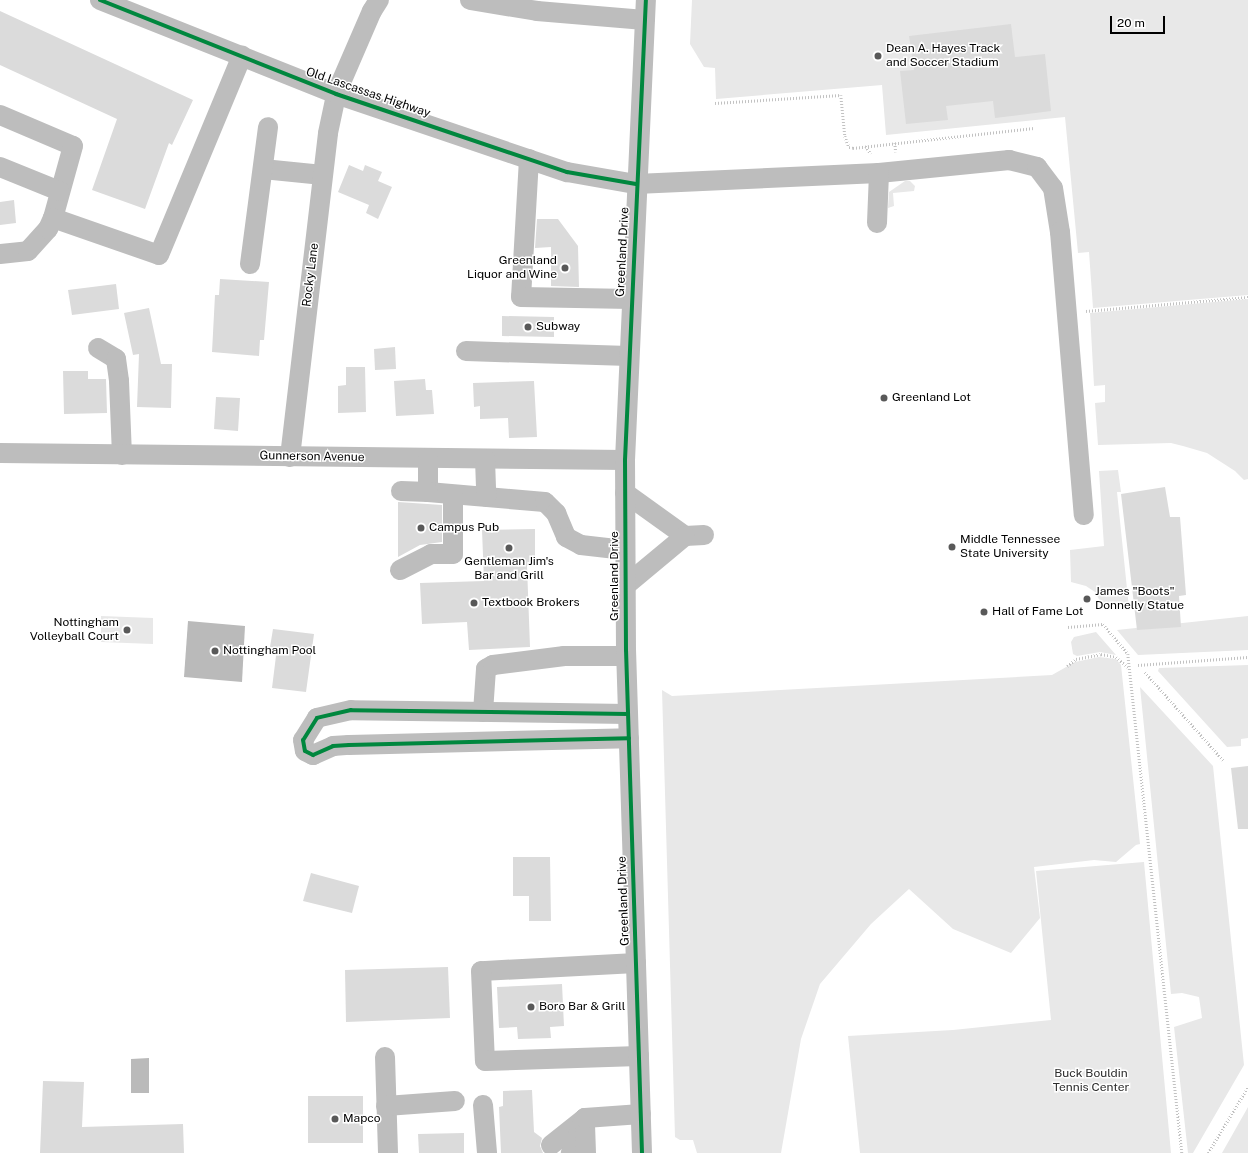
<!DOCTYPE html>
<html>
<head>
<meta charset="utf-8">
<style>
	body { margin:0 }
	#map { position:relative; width:1248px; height:1153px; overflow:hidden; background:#fff; font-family:"Public Sans",sans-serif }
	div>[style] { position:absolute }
	.green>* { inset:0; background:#e8e8e8 }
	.water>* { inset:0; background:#bababa }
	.building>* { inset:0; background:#dbdbdb }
	.path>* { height:2.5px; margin-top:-1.25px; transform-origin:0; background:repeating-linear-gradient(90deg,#c2c2c2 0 1px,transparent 0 3px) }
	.minor>* { height:20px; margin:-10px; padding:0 10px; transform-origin:10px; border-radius:10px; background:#bdbdbd }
	.cycleway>* { height:4px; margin:-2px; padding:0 2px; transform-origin:2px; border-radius:2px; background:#00873e }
	.dots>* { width:11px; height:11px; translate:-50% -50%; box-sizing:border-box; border:2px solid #fff; border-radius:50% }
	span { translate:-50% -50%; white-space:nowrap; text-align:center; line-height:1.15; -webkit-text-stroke:3px #fff; paint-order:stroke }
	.poi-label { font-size:12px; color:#000 }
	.left { translate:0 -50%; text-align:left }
	.right { translate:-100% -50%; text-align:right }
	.street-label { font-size:12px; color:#000 }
	.park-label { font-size:12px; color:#2c2c2c }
	.scale { position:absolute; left:1110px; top:16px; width:55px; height:18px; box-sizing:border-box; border:2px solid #000; border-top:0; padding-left:5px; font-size:12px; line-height:14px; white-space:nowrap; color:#000; -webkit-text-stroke:3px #fff; paint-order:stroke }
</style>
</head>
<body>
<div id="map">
	<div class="green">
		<div style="clip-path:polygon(692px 0,1248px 0,1248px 295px,1093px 308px,1089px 252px,1078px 253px,1065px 117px,886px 135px,882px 85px,716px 99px,715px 68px,704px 67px,690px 44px)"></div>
		<div style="clip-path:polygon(905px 181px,910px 181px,915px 186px,914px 191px,893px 193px,894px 206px,888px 208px,889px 192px)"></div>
		<div style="clip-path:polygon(1248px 299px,1248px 479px,1244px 480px,1235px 471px,1207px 453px,1183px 446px,1171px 443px,1098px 445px,1095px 403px,1105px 402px,1105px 385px,1094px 386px,1090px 313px)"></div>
		<div style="clip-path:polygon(1118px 470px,1121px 492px,1117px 492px,1129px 608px,1105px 610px,1095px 592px,1086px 586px,1071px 582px,1070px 550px,1104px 546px,1099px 471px)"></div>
		<div style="clip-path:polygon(101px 616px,153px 618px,153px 644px,101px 642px)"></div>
		<div style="clip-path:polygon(1248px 616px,1248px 650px,1138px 655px,1117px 630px)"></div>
		<div style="clip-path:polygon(1096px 632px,1116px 655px,1100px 652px,1077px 656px,1073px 654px,1071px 642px,1074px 637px)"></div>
		<div style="clip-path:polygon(1099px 657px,1116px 659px,1121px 665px,1140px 844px,1136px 845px,1116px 862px,1094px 860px,1034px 867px,1040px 918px,1011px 953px,953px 929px,909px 889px,871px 924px,820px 984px,801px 1039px,781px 1153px,697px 1153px,693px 1140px,680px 1140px,675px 1137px,662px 690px,672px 696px,1052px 675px,1075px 662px)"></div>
		<div style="clip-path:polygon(1248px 665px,1248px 738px,1241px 739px,1241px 746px,1227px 747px,1158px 671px,1159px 668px)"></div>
		<div style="clip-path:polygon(1140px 687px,1213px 766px,1244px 1065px,1193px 1153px,1188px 1153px,1174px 1027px,1202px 1018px,1199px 997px,1182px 993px,1171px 994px)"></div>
		<div style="clip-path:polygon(1144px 862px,1171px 1153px,860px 1153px,848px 1036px,953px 1030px,1051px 1020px,1036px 871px)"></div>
		<div style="clip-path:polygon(1248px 1107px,1248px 1153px,1222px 1153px)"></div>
	</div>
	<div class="water">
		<div style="clip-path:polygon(188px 621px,245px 626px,242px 682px,184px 677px)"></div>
		<div style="clip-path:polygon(149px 1058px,149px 1093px,131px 1093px,131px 1059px)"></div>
	</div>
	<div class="building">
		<div style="clip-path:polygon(0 11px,193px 100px,172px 145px,169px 143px,145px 209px,92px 190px,117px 119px,0 65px)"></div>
		<div style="clip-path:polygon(1011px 24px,1015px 57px,1045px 54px,1051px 111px,995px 118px,993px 101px,946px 106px,948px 120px,906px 124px,900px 71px,914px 70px,909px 36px)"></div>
		<div style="clip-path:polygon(349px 165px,363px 171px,365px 165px,382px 172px,378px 181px,392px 187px,378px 219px,366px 213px,369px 205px,338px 192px)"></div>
		<div style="clip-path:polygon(14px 200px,16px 223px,0 225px,0 202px)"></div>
		<div style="clip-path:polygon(537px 219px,558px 219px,578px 246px,579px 287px,551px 286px,551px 247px,535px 248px)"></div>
		<div style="clip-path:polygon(220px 279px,269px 282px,264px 340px,260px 340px,259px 356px,212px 352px,215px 295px,219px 295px)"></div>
		<div style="clip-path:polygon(116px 284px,119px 309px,72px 315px,68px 290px)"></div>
		<div style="clip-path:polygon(149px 308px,161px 364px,172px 364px,171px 408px,137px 407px,139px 354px,133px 355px,124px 313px)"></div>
		<div style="clip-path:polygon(502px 316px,554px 317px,554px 337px,502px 336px)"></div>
		<div style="clip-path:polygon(395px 347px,396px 369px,375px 370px,374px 349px)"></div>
		<div style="clip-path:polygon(346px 367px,365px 367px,366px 412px,338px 413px,338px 386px,346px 385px)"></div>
		<div style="clip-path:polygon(63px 371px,88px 371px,88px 379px,106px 379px,107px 413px,64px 414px)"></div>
		<div style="clip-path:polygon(425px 379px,426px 390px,432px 390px,434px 414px,396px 416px,394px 381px)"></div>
		<div style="clip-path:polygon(534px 381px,537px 437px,509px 438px,508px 418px,480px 419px,480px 406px,474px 407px,473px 383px)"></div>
		<div style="clip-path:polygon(216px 397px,240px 398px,238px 431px,214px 429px)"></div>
		<div style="clip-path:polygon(1165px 487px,1170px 517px,1180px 517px,1186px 595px,1179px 596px,1181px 627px,1137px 630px,1121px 494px)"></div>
		<div style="clip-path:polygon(398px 502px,442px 505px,442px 542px,420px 545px,398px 557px)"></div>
		<div style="clip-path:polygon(535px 529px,535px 565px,527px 566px,530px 647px,469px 650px,467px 622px,422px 624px,420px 583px,484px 581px,482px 530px)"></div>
		<div style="clip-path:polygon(273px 629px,314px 634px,306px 692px,272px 688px,277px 648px,270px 647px)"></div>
		<div style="clip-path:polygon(1248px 766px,1248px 829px,1238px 829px,1231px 768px)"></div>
		<div style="clip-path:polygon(513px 857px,550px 857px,551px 921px,529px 921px,529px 896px,513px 896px)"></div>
		<div style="clip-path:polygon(311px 873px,359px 886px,352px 913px,303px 901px)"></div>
		<div style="clip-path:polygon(448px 967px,450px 1018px,346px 1022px,345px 970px)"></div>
		<div style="clip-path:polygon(562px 984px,564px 1026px,550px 1027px,551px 1038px,518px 1039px,517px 1027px,499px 1028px,497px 987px)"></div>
		<div style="clip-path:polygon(43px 1081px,84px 1082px,82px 1127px,183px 1124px,184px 1153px,40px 1153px)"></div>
		<div style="clip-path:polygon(532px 1090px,534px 1132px,542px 1138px,540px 1146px,543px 1153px,501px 1153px,499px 1107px,503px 1106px,503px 1091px)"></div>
		<div style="clip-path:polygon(308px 1096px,363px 1096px,363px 1143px,308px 1143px)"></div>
		<div style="clip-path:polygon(464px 1133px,464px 1153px,419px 1153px,418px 1134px)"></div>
	</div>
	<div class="path">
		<div style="left:715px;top:103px;width:126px;rotate:-3.6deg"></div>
		<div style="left:841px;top:95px;width:41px;rotate:84.4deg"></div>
		<div style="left:845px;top:136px;width:12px;rotate:70deg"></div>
		<div style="left:849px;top:147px;width:4px;rotate:14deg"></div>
		<div style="left:853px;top:148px;width:182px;rotate:-6.3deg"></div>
		<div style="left:895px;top:143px;width:9px;rotate:84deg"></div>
		<div style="left:866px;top:146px;width:9px;rotate:58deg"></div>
		<div style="left:1086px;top:311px;width:163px;rotate:-4.9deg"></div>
		<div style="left:1068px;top:627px;width:35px;rotate:-5deg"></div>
		<div style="left:1103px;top:624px;width:39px;rotate:50deg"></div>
		<div style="left:1128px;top:654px;width:502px;rotate:83.82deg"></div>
		<div style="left:1138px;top:665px;width:110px;rotate:-4.2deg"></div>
		<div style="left:1067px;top:666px;width:11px;rotate:-38deg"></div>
		<div style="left:1076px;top:659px;width:25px;rotate:-11deg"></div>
		<div style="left:1101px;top:654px;width:15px;rotate:11deg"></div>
		<div style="left:1116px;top:657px;width:17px;rotate:40deg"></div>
		<div style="left:1145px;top:672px;width:119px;rotate:48.4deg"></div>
		<div style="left:1208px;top:1153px;width:77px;rotate:-58.8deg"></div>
	</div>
	<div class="minor">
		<div style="left:100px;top:0;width:254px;rotate:21.7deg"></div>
		<div style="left:336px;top:94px;width:244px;rotate:18.7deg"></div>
		<div style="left:567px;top:172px;width:70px;rotate:9.9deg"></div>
		<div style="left:636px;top:184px;width:243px;rotate:-2.6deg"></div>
		<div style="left:879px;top:173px;width:131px;rotate:-5.7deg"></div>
		<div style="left:1009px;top:160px;width:29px;rotate:14deg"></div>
		<div style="left:1037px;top:167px;width:26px;rotate:53deg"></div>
		<div style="left:1053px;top:188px;width:45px;rotate:81deg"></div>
		<div style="left:1060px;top:232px;width:284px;rotate:85.2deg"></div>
		<div style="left:470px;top:0;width:68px;rotate:9.3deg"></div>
		<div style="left:537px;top:11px;width:108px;rotate:4.8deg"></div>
		<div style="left:0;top:115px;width:79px;rotate:23deg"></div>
		<div style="left:73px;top:146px;width:75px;rotate:105.5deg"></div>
		<div style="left:529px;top:159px;width:138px;rotate:93.3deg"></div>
		<div style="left:521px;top:297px;width:110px;rotate:1deg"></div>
		<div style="left:0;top:167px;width:64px;rotate:22.1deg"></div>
		<div style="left:263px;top:169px;width:60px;rotate:5.7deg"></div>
		<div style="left:877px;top:223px;width:50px;rotate:-87.7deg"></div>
		<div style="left:0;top:254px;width:28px;rotate:-6deg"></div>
		<div style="left:28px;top:251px;width:30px;rotate:-48deg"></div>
		<div style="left:48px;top:229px;width:12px;rotate:-66deg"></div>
		<div style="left:53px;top:218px;width:112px;rotate:19.2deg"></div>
		<div style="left:159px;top:255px;width:216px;rotate:-67.4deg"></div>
		<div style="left:250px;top:264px;width:138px;rotate:-82.5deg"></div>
		<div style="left:98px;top:348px;width:21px;rotate:31deg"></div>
		<div style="left:116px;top:359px;width:22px;rotate:82deg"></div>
		<div style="left:119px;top:381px;width:74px;rotate:87.7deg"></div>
		<div style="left:466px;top:351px;width:163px;rotate:1.8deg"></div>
		<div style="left:0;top:453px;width:625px;rotate:0.64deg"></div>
		<div style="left:290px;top:457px;width:326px;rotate:-83.3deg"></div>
		<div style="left:328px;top:133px;width:40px;rotate:-78deg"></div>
		<div style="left:336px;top:94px;width:90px;rotate:-66.6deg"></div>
		<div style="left:372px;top:11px;width:13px;rotate:-58deg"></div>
		<div style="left:428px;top:458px;width:34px;rotate:90deg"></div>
		<div style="left:428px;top:492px;width:117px;rotate:4.9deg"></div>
		<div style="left:545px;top:502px;width:16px;rotate:45deg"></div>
		<div style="left:556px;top:513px;width:26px;rotate:67deg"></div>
		<div style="left:566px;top:537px;width:17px;rotate:28deg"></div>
		<div style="left:581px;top:545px;width:44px;rotate:6.5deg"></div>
		<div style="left:485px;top:459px;width:38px;rotate:88deg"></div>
		<div style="left:401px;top:491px;width:27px;rotate:2deg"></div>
		<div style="left:625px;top:493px;width:74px;rotate:35.6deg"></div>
		<div style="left:685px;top:536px;width:19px;rotate:-3deg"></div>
		<div style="left:400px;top:570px;width:35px;rotate:-27deg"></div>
		<div style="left:431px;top:554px;width:22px"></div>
		<div style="left:453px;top:554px;width:59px;rotate:-90deg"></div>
		<div style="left:625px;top:586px;width:78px;rotate:-39.8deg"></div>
		<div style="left:483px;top:712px;width:43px;rotate:-86deg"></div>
		<div style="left:486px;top:669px;width:8px;rotate:-30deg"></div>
		<div style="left:493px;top:665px;width:72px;rotate:-7.2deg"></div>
		<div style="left:564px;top:656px;width:62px"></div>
		<div style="left:628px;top:714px;width:277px;rotate:-179.2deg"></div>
		<div style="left:351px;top:710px;width:35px;rotate:167deg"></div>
		<div style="left:317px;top:718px;width:26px;rotate:122deg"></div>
		<div style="left:303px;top:740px;width:11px;rotate:80deg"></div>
		<div style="left:305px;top:751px;width:9px;rotate:27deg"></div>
		<div style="left:313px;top:755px;width:22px;rotate:-24deg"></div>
		<div style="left:333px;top:746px;width:16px;rotate:-4deg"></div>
		<div style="left:349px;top:745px;width:280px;rotate:-1.4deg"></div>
		<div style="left:636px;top:963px;width:155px;rotate:177deg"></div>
		<div style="left:481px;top:971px;width:90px;rotate:87.5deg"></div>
		<div style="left:485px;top:1061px;width:154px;rotate:-1.9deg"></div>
		<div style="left:385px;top:1057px;width:96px;rotate:88.2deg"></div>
		<div style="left:483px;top:1105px;width:48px;rotate:85.2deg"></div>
		<div style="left:386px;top:1106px;width:69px;rotate:-4.1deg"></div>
		<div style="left:551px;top:1145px;width:43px;rotate:-38.5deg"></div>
		<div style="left:585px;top:1118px;width:38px;rotate:112deg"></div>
		<div style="left:586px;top:1153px;width:35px;rotate:-92deg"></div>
		<div style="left:585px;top:1118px;width:56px;rotate:-4.1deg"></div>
		<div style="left:642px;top:1153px;width:503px;rotate:-91.82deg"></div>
		<div style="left:626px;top:650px;width:190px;rotate:-90.3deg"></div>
		<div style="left:625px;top:460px;width:460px;rotate:-87.4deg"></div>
	</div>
	<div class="cycleway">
		<div style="left:100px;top:0;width:254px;rotate:21.7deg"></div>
		<div style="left:336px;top:94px;width:244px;rotate:18.7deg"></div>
		<div style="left:567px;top:172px;width:70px;rotate:9.9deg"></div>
		<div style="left:628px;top:714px;width:277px;rotate:-179.2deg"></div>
		<div style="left:351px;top:710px;width:35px;rotate:167deg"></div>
		<div style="left:317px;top:718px;width:26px;rotate:122deg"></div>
		<div style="left:303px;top:740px;width:11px;rotate:80deg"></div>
		<div style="left:305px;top:751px;width:9px;rotate:27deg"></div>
		<div style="left:313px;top:755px;width:22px;rotate:-24deg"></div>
		<div style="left:333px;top:746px;width:16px;rotate:-4deg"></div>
		<div style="left:349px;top:745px;width:280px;rotate:-1.4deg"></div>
		<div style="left:642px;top:1153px;width:503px;rotate:-91.82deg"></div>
		<div style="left:626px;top:650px;width:190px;rotate:-90.3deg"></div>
		<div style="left:625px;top:460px;width:460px;rotate:-87.4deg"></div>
	</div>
	<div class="dots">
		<div style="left:878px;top:56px;background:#595959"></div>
		<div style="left:565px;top:268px;background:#595959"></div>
		<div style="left:528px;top:327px;background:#595959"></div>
		<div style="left:884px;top:398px;background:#595959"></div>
		<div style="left:421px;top:528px;background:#595959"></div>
		<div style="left:952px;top:547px;background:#595959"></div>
		<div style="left:509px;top:548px;background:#595959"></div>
		<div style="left:1087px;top:599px;background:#595959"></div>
		<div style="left:474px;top:603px;background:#595959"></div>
		<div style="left:984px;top:612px;background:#595959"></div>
		<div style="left:127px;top:630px;background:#595959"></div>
		<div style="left:215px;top:651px;background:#595959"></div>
		<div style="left:531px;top:1007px;background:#595959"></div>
		<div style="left:335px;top:1119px;background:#595959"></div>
	</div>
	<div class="poi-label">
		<span class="left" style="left:886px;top:56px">Dean A. Hayes Track<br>and Soccer Stadium</span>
		<span class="right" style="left:557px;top:268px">Greenland<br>Liquor and Wine</span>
		<span class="left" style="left:536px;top:327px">Subway</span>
		<span class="left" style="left:892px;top:398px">Greenland Lot</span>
		<span class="left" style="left:429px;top:528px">Campus Pub</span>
		<span class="left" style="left:960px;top:547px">Middle Tennessee<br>State University</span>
		<span style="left:509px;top:569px">Gentleman Jim's<br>Bar and Grill</span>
		<span class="left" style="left:1095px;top:599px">James "Boots"<br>Donnelly Statue</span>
		<span class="left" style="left:482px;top:603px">Textbook Brokers</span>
		<span class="left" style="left:992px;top:612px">Hall of Fame Lot</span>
		<span class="right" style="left:119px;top:630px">Nottingham<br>Volleyball Court</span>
		<span class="left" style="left:223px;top:651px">Nottingham Pool</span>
		<span class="left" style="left:539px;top:1007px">Boro Bar &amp; Grill</span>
		<span class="left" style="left:343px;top:1119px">Mapco</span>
	</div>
	<div class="street-label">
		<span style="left:368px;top:93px;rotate:19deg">Old Lascassas Highway</span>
		<span style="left:623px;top:252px;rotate:-87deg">Greenland Drive</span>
		<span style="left:311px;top:275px;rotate:-83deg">Rocky Lane</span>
		<span style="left:312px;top:457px;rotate:1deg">Gunnerson Avenue</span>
		<span style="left:615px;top:576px;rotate:-90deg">Greenland Drive</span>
		<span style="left:624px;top:901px;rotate:-92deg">Greenland Drive</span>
	</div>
	<div class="park-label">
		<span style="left:1091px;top:1081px">Buck Bouldin<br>Tennis Center</span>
	</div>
	<div class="scale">20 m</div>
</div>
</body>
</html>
